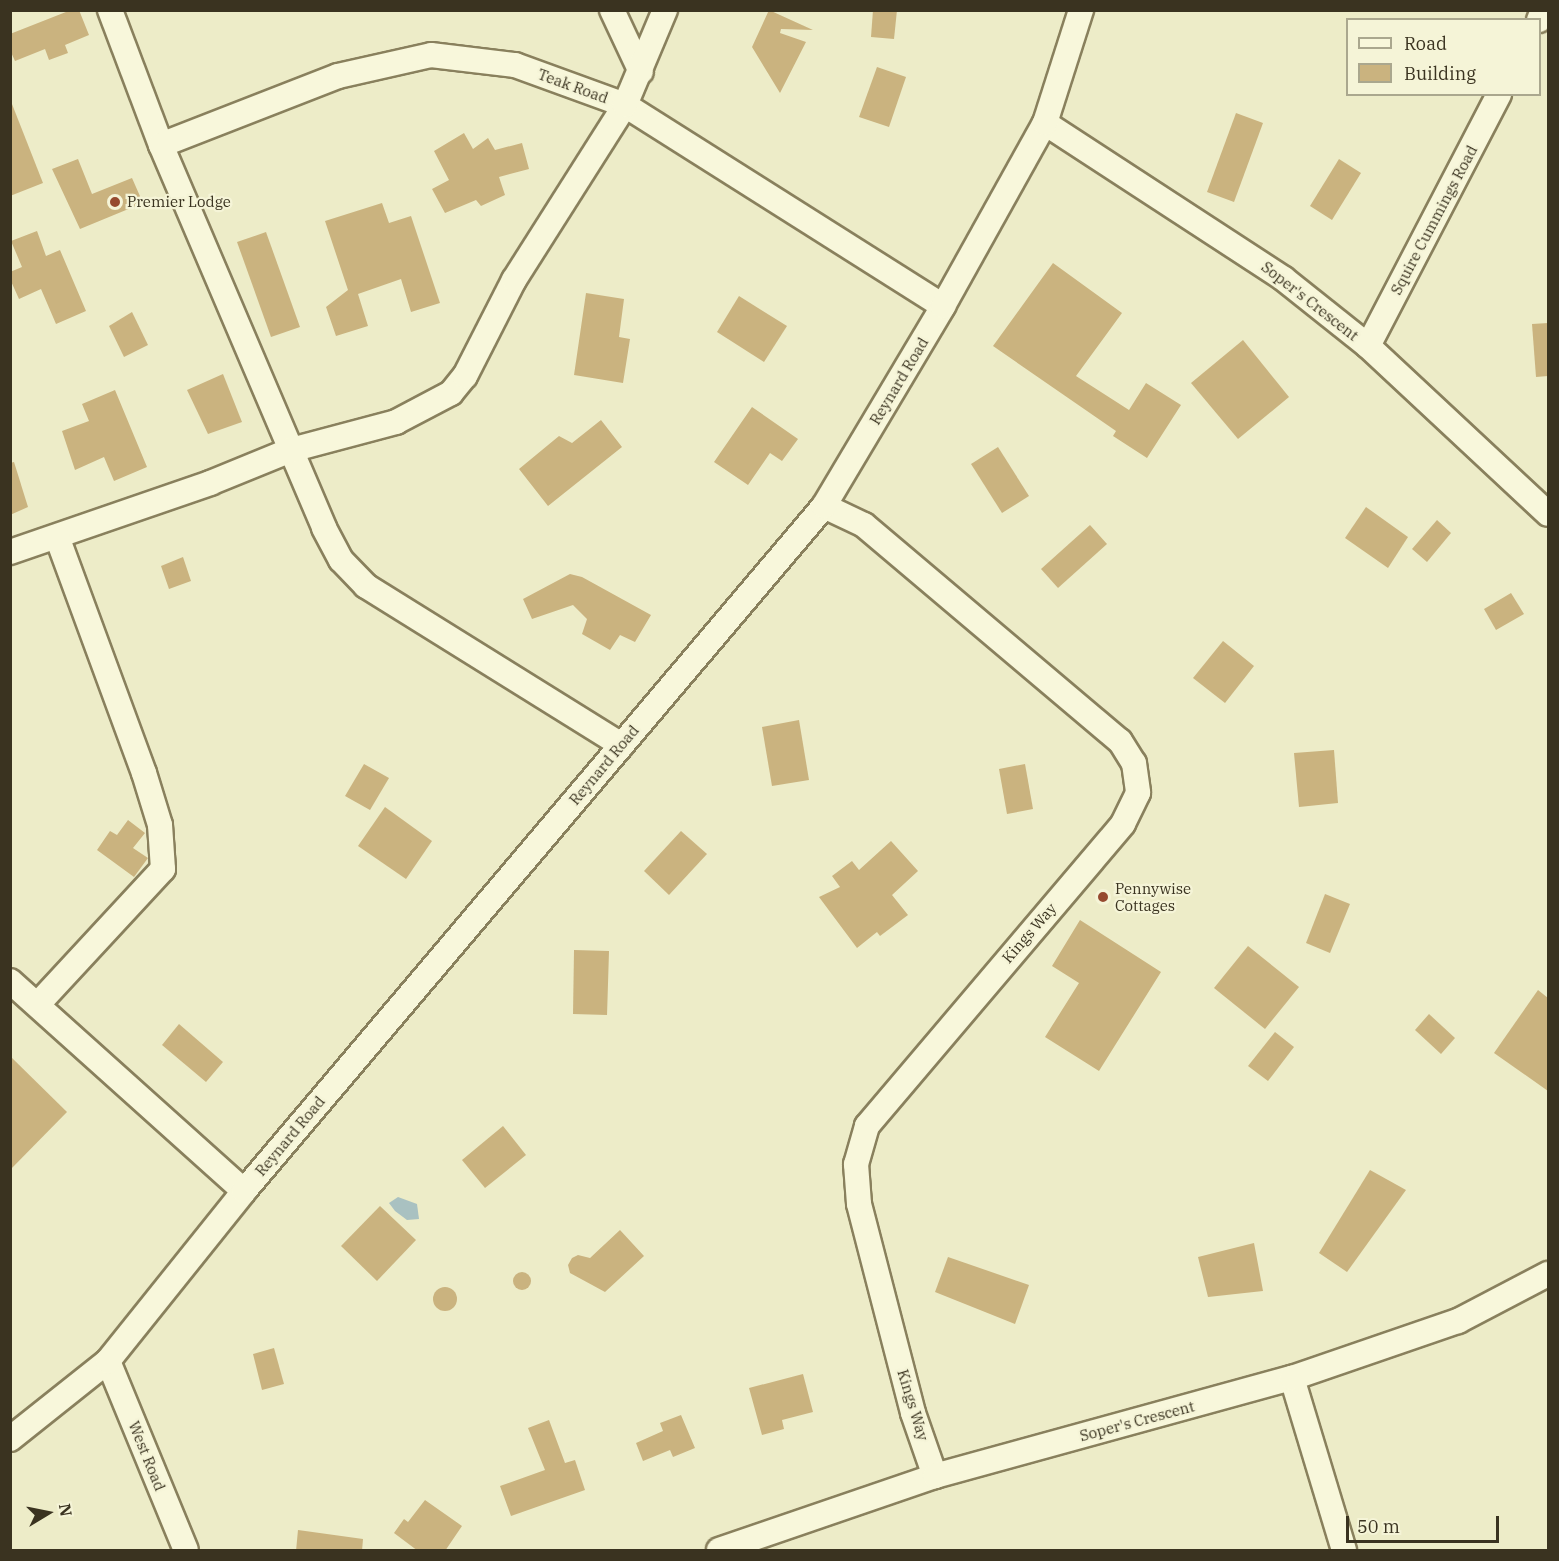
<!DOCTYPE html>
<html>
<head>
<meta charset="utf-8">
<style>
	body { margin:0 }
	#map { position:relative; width:1559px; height:1561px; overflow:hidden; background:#edecc8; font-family:"IBM Plex Serif",serif }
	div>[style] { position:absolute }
	.water>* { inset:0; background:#a9c1c1 }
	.building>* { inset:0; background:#cab37f }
	.round { border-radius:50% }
	.roads { filter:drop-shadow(2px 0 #89805d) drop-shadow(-2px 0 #89805d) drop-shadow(0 2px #89805d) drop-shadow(0 -2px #89805d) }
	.minor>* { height:24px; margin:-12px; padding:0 12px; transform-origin:12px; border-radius:12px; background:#f8f7db }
	.dots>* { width:16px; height:16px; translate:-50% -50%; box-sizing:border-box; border:3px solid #f5f4d7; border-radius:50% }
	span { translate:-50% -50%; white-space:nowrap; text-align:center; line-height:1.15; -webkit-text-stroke:4.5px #f5f4d7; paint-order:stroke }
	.street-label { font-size:15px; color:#3a3320 }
	.poi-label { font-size:15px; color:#3a3320 }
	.left { translate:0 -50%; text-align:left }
	.frame { position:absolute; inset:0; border:12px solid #3a3320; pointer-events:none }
	.legend { position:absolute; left:1346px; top:18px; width:195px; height:78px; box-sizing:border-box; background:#f5f4d7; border:2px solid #aaa78e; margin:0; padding:8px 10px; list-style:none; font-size:18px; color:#3a3320 }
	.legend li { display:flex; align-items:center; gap:12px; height:30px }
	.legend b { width:30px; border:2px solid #aaa78e }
	.north { position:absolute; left:18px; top:1483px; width:60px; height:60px; -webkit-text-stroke:4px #f5f4d7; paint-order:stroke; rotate:80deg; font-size:16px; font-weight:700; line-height:24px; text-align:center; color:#3a3320 }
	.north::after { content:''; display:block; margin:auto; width:21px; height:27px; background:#3a3320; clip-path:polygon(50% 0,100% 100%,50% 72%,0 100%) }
	.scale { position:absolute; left:1346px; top:1516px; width:153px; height:27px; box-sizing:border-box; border:3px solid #3a3320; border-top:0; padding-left:8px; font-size:18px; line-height:21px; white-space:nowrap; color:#3a3320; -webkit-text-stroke:4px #f5f4d7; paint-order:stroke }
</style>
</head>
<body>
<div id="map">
	<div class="water">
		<div style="clip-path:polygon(398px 1197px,417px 1204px,419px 1219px,407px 1220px,395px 1211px,389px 1203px)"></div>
	</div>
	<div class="building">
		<div style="clip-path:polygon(71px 10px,79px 10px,89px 35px,65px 45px,68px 53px,49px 60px,45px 49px,15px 61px,10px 50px,10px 34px)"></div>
		<div style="clip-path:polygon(769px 10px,813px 30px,781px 29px,780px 33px,806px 42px,780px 93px,752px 47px)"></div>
		<div style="clip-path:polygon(873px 10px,897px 10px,894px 39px,871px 37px)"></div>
		<div style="clip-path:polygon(877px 67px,906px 77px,889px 127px,859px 117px)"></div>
		<div style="clip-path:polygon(10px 99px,43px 183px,10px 196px)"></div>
		<div style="clip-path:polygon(1236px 113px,1263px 123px,1234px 202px,1207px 192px)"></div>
		<div style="clip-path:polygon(464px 133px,473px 149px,488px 138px,495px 150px,522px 143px,529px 169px,499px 177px,505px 195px,481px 206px,476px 200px,445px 213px,432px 189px,449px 180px,434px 151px)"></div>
		<div style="clip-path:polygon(78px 159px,92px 194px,132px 178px,143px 203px,80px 229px,52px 169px)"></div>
		<div style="clip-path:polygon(1339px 159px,1361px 173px,1332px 220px,1310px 206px)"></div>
		<div style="clip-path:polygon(382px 203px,389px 223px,411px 216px,440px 303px,411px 312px,401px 279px,358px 294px,368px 326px,336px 336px,326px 307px,348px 290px,325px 221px)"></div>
		<div style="clip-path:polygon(37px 231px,46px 256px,60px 250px,86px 311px,56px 324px,41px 289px,19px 299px,10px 279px,10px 272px,22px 267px,11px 241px)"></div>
		<div style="clip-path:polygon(266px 232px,300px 327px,271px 337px,237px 242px)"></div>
		<div style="clip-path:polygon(1053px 263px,1122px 313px,1076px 376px,1129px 410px,1146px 383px,1181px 405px,1147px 458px,1113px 436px,1116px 431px,993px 346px)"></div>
		<div style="clip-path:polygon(586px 293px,624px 299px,619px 337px,630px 339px,623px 383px,574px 375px)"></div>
		<div style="clip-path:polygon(739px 296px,787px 326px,764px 362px,717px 332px)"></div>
		<div style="clip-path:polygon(132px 312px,148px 345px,124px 357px,109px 326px)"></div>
		<div style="clip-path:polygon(1548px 323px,1548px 376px,1536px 377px,1532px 324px)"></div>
		<div style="clip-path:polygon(1243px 340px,1289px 397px,1238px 439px,1191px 383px)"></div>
		<div style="clip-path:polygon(223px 374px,242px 422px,208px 434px,187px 390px)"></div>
		<div style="clip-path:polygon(115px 390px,147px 467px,114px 481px,104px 457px,75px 470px,62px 431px,89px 421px,82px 404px)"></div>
		<div style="clip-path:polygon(752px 407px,798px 439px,782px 461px,770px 453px,748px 485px,714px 462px)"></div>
		<div style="clip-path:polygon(601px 420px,622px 447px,548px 506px,519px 469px,559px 436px,572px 443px)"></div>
		<div style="clip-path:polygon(998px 447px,1029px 496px,1002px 513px,971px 464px)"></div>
		<div style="clip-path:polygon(14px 462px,28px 507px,10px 515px,10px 463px)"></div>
		<div style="clip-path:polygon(1366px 507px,1408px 537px,1388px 568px,1345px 538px)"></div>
		<div style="clip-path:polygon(1437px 520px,1451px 533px,1427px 562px,1412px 549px)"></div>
		<div style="clip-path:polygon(1090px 525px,1107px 544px,1058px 588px,1041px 569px)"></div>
		<div style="clip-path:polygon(183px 557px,191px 581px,169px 589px,161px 566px)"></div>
		<div style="clip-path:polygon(570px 574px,582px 577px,651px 615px,635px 642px,620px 635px,610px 650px,582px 634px,587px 619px,573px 605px,532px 619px,523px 599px)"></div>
		<div style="clip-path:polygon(1511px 593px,1524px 614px,1496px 630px,1484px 609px)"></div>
		<div style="clip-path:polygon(1223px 641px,1254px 666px,1225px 703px,1193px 678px)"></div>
		<div style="clip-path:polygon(799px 720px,809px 780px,772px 786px,762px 727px)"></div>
		<div style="clip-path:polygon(1334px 750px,1338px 803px,1299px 807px,1294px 753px)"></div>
		<div style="clip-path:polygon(364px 764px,389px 778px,370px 810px,345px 796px)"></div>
		<div style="clip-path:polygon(1025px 764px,1033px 809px,1007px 814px,999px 769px)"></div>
		<div style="clip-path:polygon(385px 807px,432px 841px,406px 879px,358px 846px)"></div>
		<div style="clip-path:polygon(128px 820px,145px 833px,133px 848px,148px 858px,134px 877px,97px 850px,110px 831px,117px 835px)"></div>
		<div style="clip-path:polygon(681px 831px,707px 854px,669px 895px,644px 871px)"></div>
		<div style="clip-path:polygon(891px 841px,918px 871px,892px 895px,908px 915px,880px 936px,877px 932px,857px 948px,819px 897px,840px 887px,832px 876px,852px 861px,859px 870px)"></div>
		<div style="clip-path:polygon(1325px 894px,1350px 904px,1330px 953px,1306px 943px)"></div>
		<div style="clip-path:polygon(1080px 920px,1161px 972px,1099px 1071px,1045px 1037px,1079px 983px,1052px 966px)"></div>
		<div style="clip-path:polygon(1248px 946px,1299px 987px,1265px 1029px,1214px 988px)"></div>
		<div style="clip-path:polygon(574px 950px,609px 951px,607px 1015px,573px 1014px)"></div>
		<div style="clip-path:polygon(1538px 990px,1548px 998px,1548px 1091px,1494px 1053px)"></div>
		<div style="clip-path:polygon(1429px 1014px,1455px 1038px,1441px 1054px,1415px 1030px)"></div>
		<div style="clip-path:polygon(179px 1024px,223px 1062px,206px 1082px,162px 1045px)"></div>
		<div style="clip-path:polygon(1275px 1032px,1294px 1047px,1268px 1081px,1248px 1066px)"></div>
		<div style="clip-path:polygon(10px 1056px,67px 1112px,10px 1170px)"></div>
		<div style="clip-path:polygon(503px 1126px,526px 1155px,485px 1188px,462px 1160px)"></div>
		<div style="clip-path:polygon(1370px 1170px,1406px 1190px,1347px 1272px,1319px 1253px)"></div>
		<div style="clip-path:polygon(380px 1206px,416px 1240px,377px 1281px,341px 1246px)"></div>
		<div style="clip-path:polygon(620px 1230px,644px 1256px,605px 1292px,570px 1273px,568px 1265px,572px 1258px,578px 1255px,590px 1258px)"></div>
		<div style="clip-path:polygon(1254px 1243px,1263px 1291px,1208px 1297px,1198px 1257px)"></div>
		<div style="clip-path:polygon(948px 1257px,1029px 1285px,1015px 1324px,935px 1292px)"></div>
		<div class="round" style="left:513px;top:1272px;width:18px;height:18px"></div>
		<div class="round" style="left:433px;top:1287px;width:24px;height:24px"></div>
		<div style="clip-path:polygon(274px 1348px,284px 1384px,262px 1390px,253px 1354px)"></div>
		<div style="clip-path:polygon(803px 1374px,813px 1412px,782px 1420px,784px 1429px,762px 1435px,749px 1388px)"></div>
		<div style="clip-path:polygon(681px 1415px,695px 1448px,673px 1457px,670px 1450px,643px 1461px,636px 1443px,663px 1431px,660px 1423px)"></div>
		<div style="clip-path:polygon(549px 1420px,565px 1463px,575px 1460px,585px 1490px,511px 1516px,500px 1486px,545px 1470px,528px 1428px)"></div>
		<div style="clip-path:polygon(425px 1500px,462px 1526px,445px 1551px,418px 1551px,394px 1533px,404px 1519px,408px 1522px)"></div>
		<div style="clip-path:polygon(298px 1530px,363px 1539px,362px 1551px,296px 1551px)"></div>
	</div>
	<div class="roads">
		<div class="minor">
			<div style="left:110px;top:10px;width:144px;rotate:69.3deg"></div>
			<div style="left:161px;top:145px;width:416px;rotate:66.9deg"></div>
			<div style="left:324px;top:528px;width:36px;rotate:62deg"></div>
			<div style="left:341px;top:560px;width:36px;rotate:46deg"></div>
			<div style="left:366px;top:586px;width:301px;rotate:31.9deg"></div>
			<div style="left:612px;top:10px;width:68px;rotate:64.9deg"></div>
			<div style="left:1539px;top:20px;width:11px;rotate:-68deg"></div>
			<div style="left:1045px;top:123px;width:285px;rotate:33.1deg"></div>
			<div style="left:1284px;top:279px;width:107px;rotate:38.6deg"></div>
			<div style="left:1368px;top:346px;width:246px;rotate:43deg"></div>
			<div style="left:161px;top:145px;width:190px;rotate:-21.3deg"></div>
			<div style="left:338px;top:76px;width:95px;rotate:-12.7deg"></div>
			<div style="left:431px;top:55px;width:85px;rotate:6.8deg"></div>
			<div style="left:515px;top:65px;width:117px;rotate:20deg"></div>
			<div style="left:625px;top:105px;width:376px;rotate:32.3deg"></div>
			<div style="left:1368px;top:346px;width:284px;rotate:-62.5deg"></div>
			<div style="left:824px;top:506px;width:44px;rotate:25.4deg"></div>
			<div style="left:864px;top:525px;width:335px;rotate:40.2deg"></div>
			<div style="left:1120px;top:741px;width:26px;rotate:58deg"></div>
			<div style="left:1134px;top:763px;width:30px;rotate:82deg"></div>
			<div style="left:1138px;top:793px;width:34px;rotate:116deg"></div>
			<div style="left:1123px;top:824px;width:396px;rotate:130.3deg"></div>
			<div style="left:867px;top:1126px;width:40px;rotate:106deg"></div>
			<div style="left:856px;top:1164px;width:40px;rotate:85.7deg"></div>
			<div style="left:859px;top:1204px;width:216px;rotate:75.5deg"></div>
			<div style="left:913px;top:1413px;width:67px;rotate:70.8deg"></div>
			<div style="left:10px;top:552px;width:212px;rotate:-19deg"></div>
			<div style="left:210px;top:483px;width:87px;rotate:-22.2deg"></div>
			<div style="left:291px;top:450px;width:109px;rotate:-14.9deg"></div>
			<div style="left:396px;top:422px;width:62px;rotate:-27.8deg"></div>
			<div style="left:451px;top:393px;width:22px;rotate:-51deg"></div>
			<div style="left:465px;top:376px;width:108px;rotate:-63deg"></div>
			<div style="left:514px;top:280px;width:207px;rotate:-57.6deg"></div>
			<div style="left:625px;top:105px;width:103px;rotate:-67.2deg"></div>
			<div style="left:10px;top:981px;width:314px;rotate:41.9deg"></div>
			<div style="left:38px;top:1004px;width:184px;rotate:-47.2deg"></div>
			<div style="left:163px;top:869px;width:44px;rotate:-93.9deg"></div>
			<div style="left:160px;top:825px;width:54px;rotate:-107.1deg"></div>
			<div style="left:144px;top:773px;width:252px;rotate:-110.2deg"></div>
			<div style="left:108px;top:1361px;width:204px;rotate:67.6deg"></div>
			<div style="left:1292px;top:1378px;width:180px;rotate:73.2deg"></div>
			<div style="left:10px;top:1439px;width:125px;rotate:-38.5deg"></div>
			<div style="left:108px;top:1361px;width:218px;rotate:-51.3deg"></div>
			<div style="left:244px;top:1191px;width:898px;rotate:-49.74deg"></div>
			<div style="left:824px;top:506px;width:233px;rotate:-59.2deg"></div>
			<div style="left:943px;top:306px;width:210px;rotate:-60.9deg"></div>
			<div style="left:1045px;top:123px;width:119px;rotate:-72.3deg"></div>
			<div style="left:719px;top:1550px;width:228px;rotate:-18.9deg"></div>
			<div style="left:935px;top:1476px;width:370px;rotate:-15.4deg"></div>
			<div style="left:1292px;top:1378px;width:176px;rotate:-19deg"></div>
			<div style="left:1458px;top:1321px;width:102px;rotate:-27.6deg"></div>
		</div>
	</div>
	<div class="dots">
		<div style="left:115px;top:202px;background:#964a2f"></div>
		<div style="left:1103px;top:897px;background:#964a2f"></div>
	</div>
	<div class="street-label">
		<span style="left:573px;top:86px;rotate:20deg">Teak Road</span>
		<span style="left:1434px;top:220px;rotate:-62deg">Squire Cummings Road</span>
		<span style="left:1310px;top:301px;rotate:38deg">Soper's Crescent</span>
		<span style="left:899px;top:381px;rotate:-59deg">Reynard Road</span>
		<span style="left:604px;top:765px;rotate:-50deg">Reynard Road</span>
		<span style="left:1029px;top:933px;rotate:-49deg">Kings Way</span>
		<span style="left:290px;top:1136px;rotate:-50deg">Reynard Road</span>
		<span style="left:913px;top:1405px;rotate:73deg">Kings Way</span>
		<span style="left:1137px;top:1421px;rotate:-15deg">Soper's Crescent</span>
		<span style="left:147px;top:1456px;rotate:68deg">West Road</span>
	</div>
	<div class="poi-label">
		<span class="left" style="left:127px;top:202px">Premier Lodge</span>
		<span class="left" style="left:1115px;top:897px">Pennywise<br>Cottages</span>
	</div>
	<div class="frame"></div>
	<ul class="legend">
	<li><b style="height:8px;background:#f8f7db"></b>Road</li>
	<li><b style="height:16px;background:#cab37f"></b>Building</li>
	</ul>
	<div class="north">N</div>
	<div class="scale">50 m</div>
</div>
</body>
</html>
